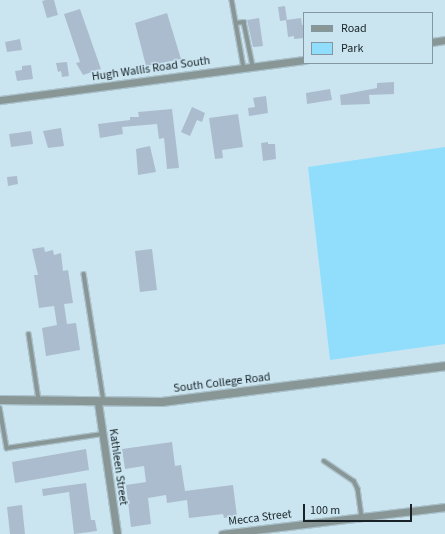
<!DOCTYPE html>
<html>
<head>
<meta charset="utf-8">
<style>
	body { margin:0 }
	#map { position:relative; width:445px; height:534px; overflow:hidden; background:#cae5f0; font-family:"Source Sans 3",sans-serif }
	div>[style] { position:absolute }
	.green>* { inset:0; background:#90defc }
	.building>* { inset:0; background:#acbccf }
	.roads { filter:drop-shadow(1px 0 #aac2cc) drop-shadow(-1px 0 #aac2cc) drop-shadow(0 1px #aac2cc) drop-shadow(0 -1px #aac2cc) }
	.service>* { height:3.5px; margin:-1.75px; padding:0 1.75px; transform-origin:1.75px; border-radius:1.75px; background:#899696 }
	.minor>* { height:7px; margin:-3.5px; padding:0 3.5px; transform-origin:3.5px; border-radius:3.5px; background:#899696 }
	.tertiary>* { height:8px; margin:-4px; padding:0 4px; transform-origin:4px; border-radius:4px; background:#899696 }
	span { translate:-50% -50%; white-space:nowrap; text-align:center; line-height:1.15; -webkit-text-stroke:3px #cae5f0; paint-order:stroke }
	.street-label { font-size:12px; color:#192327 }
	.legend { position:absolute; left:303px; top:12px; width:130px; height:52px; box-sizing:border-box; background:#cae5f0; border:1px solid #8397a0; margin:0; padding:5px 7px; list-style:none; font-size:12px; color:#192327 }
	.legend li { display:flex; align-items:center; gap:8px; height:20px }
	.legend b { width:20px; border:1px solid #8397a0 }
	.scale { position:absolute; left:303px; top:504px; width:109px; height:18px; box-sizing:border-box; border:2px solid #192327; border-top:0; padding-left:5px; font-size:12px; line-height:14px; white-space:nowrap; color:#192327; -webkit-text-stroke:3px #cae5f0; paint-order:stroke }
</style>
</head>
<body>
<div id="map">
	<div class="green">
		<div style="clip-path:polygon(445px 147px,445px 344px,330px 360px,308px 167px)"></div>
	</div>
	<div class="building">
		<div style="clip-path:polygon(46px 0,54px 0,58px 15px,47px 18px,42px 1px)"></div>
		<div style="clip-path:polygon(285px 6px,287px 20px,280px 21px,278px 7px)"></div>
		<div style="clip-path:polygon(80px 9px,101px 69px,83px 75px,76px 63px,80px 62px,64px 14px)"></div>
		<div style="clip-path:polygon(167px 13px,181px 59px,146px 66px,135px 23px)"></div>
		<div style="clip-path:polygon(259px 18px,263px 46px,253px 47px,247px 20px)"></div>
		<div style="clip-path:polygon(301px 18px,302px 25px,304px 25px,304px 38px,294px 39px,294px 36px,288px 37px,286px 20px)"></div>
		<div style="clip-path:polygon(20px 39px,22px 50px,7px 52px,5px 42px)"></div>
		<div style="clip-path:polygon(67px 62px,69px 76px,62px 77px,61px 71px,58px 72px,56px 63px)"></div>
		<div style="clip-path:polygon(31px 65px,33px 79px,17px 81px,15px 71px,22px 70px,22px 66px)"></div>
		<div style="clip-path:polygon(394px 82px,394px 94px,369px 95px,370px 104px,341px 105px,340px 95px,377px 88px,377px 83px)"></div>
		<div style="clip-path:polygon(330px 89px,332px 100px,307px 104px,306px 93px)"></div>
		<div style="clip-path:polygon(266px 96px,268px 113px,249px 116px,248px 108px,255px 107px,253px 98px)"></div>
		<div style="clip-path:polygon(192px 107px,205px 113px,202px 122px,197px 120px,190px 136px,181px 132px)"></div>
		<div style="clip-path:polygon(172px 109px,179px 168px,167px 169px,164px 138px,159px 139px,157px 124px,122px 127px,123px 134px,100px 138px,98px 124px,130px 120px,130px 117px,139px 117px,138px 112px)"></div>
		<div style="clip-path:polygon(238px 114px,243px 147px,222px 150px,223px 158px,215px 159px,209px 118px)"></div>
		<div style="clip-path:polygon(61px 128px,64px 146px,48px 148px,43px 131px)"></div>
		<div style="clip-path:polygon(31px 131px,33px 144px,11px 147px,9px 134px)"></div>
		<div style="clip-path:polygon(268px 142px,268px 144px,275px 144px,276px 159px,263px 161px,261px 143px)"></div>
		<div style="clip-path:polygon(150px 146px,156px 172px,138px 175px,136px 149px)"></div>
		<div style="clip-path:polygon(17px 176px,18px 184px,8px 186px,7px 177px)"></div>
		<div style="clip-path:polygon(44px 247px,45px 252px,53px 250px,54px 255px,61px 253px,63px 271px,68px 270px,73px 303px,64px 304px,67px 324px,76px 323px,80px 350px,46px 356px,42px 328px,57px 325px,54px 306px,39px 308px,34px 275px,38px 275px,32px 249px)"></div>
		<div style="clip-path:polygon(152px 249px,157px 290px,140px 292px,135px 251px)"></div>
		<div style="clip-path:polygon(172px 442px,175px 466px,181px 465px,185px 491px,233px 485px,237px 516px,224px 518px,223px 514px,189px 518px,187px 500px,167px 503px,166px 495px,148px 498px,151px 524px,131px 527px,126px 485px,146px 482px,144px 466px,125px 469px,122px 449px)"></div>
		<div style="clip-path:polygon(86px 449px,89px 470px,15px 483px,12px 462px)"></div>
		<div style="clip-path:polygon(86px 483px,91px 520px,95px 520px,97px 531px,74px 534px,69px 492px,43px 496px,42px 489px)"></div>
		<div style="clip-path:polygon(22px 505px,25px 534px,10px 534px,7px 507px)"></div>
	</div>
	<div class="roads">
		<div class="service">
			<div style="left:232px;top:0;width:69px;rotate:80deg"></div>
			<div style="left:236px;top:23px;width:8px;rotate:-7deg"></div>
			<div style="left:244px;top:22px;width:45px;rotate:78.4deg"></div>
			<div style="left:84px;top:274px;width:130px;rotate:81.1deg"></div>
			<div style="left:29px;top:334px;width:67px;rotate:81.4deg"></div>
			<div style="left:0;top:408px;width:41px;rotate:80.1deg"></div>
			<div style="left:7px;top:448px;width:96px;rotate:-8.4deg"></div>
			<div style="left:324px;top:461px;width:36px;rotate:34deg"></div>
			<div style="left:354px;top:481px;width:9px;rotate:63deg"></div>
			<div style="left:358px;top:489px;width:27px;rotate:82deg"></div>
		</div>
		<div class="minor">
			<div style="left:432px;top:42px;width:13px;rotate:-9deg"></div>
			<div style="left:0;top:100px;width:307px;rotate:-7.5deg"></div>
			<div style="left:98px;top:403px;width:132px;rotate:81.7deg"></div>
			<div style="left:222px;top:534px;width:225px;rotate:-6.9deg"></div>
		</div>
		<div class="tertiary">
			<div style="left:0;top:400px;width:162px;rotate:0.7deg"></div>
			<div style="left:162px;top:402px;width:285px;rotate:-7.2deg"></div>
		</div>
	</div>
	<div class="street-label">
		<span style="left:151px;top:69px;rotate:-8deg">Hugh Wallis Road South</span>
		<span style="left:222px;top:383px;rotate:-7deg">South College Road</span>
		<span style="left:118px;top:467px;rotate:82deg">Kathleen Street</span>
		<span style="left:260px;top:518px;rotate:-7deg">Mecca Street</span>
	</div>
	<ul class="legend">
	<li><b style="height:5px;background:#899696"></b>Road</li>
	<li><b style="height:11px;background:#90defc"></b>Park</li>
	</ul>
	<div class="scale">100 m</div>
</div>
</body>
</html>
